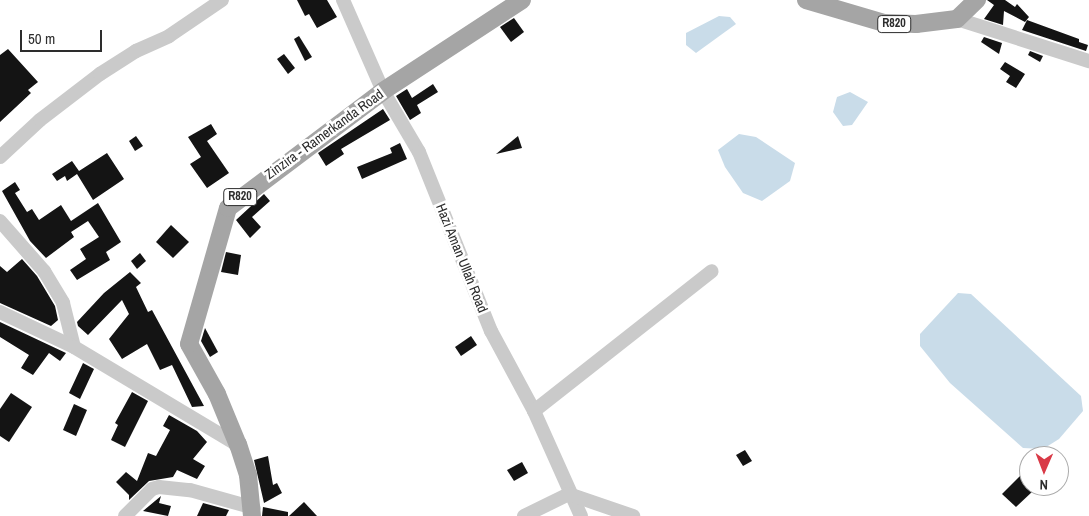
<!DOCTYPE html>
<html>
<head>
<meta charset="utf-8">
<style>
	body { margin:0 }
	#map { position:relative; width:1089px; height:516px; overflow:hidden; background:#fff; font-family:"Archivo Narrow",sans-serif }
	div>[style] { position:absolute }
	.water>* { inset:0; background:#c9dce9 }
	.building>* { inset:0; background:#141414 }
	.minor>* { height:14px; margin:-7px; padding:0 7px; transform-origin:7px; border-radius:7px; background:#cacaca }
	.major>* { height:18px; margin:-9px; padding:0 9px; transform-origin:9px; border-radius:9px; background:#a5a5a5 }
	span { translate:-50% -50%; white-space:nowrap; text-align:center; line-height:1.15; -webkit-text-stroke:5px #fff; paint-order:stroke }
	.shield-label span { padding:1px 4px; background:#fff; border:1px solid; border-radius:4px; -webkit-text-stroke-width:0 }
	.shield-label { font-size:12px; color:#2d2d2d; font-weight:700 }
	.street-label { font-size:14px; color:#2d2d2d }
	.north { position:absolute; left:1019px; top:446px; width:50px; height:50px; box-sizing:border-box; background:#fff; border:1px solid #ababab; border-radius:50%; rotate:181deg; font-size:14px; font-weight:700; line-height:20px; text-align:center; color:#2d2d2d }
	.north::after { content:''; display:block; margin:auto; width:18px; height:22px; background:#d93a47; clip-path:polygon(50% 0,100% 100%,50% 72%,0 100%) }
	.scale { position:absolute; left:20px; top:30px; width:82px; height:22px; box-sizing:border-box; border:2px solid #2d2d2d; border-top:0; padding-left:6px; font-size:15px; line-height:18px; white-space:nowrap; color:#2d2d2d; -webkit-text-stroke:4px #fff; paint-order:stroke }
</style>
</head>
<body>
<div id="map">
	<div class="water">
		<div style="clip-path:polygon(719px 16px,730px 17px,736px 24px,696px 53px,686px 45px,686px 33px)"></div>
		<div style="clip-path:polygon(850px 92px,868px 102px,852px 125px,843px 126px,833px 112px,837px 97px)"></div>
		<div style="clip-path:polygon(739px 134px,756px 137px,795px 163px,790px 181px,762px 201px,743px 193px,725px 167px,718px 150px)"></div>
		<div style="clip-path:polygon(958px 293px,971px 294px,1081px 396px,1083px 411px,1059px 439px,1043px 449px,1023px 448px,950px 383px,920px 346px,920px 334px)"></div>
	</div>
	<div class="building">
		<div style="clip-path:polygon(297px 0,327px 0,337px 17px,317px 28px,309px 14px,305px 16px)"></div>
		<div style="clip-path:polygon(987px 0,1005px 0,1015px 7px,1017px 4px,1029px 17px,1025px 22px,1004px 11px,1003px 25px,984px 19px,994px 5px)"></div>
		<div style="clip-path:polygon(514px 18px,524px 32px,511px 42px,500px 27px)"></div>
		<div style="clip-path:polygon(1027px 20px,1079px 39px,1079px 42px,1088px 45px,1086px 51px,1022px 30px)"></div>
		<div style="clip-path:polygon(299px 36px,312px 57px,305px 61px,294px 39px)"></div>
		<div style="clip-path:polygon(984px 37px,1002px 43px,999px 54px,981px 42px)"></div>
		<div style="clip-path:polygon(8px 49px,38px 82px,28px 90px,31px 93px,0 122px,0 55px)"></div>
		<div style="clip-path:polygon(1030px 51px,1043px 56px,1040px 62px,1028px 55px)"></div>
		<div style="clip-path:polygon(284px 54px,295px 68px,288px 74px,277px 59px)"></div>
		<div style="clip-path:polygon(1005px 62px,1025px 74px,1016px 88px,1006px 82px,1010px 76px,1000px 69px)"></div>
		<div style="clip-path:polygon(433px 84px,438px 92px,417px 105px,421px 113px,410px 120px,396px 96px,407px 89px,412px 98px)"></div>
		<div style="clip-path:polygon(383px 109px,390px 120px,341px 149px,344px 154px,326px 166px,318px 153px)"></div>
		<div style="clip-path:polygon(211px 124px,217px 134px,207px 141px,229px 173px,207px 188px,190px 164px,201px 157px,188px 137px)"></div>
		<div style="clip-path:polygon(136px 136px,143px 146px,135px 151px,129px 141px)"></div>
		<div style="clip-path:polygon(518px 136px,522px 148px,496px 154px)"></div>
		<div style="clip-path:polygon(400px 143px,407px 159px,362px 179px,357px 167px,392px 153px,390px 148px)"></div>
		<div style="clip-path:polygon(107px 153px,124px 179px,93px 200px,77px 174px,67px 181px,65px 176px,57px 181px,52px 174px,72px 161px,79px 171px)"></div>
		<div style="clip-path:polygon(15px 182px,20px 190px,15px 193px,27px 212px,32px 209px,39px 220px,61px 205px,71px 221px,98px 203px,121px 242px,106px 252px,110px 260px,77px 280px,70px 270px,86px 259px,80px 249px,99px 237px,88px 221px,71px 232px,74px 237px,46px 258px,30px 241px,2px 191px)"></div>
		<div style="clip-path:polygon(264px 194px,270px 201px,252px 217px,261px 227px,250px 238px,236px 220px)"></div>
		<div style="clip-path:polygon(171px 225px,189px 242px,173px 258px,156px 242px)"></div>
		<div style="clip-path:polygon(226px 252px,241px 255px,238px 275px,221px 272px)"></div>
		<div style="clip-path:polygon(140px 253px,146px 261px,137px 269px,131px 261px)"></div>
		<div style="clip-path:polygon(22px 259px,37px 276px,55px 306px,58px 320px,51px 326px,0 303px,0 266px,7px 272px)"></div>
		<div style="clip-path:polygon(130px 272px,141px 283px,136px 287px,148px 312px,152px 310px,204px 406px,192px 407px,172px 365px,160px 370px,147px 344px,122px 359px,109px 339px,129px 314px,122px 300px,88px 335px,78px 326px,77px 322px,104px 293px)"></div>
		<div style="clip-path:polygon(0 322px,66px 353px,60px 361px,49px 353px,33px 375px,21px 368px,29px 355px,0 337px)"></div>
		<div style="clip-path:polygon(205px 328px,218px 352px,210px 357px,201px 341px)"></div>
		<div style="clip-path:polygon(471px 336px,477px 345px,461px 356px,455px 347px)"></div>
		<div style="clip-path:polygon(83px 363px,94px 369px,80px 399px,69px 393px)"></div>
		<div style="clip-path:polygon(132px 392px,148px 401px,125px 447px,111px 440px,118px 425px,115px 423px)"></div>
		<div style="clip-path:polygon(11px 393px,32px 407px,9px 442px,0 436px,0 409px)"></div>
		<div style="clip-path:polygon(74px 404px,87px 410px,76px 436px,63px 430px)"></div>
		<div style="clip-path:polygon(169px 415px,197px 431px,207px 442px,193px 459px,205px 466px,197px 479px,177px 470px,173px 477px,149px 481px,129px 500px,129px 495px,116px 482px,126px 472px,137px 481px,148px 453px,156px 456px,170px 430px,163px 426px)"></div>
		<div style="clip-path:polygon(745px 450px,752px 461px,743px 466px,736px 455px)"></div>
		<div style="clip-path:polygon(268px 456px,273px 485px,277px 483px,282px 493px,264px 503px,254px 460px)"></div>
		<div style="clip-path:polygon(522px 462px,528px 473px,514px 481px,507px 470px)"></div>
		<div style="clip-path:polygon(1021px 475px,1033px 491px,1016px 507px,1002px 494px)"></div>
		<div style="clip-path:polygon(161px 496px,159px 503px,171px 506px,168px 516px,143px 511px)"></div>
		<div style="clip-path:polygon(304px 502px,317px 516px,289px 516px)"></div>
		<div style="clip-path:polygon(203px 503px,229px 510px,226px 516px,197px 516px)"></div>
		<div style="clip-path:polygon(263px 507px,288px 512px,288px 516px,262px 516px)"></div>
	</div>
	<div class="minor">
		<div style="left:343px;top:0;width:99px;rotate:66.3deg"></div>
		<div style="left:383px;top:91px;width:71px;rotate:59.5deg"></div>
		<div style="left:419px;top:152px;width:193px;rotate:68.1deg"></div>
		<div style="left:491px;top:331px;width:91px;rotate:61.7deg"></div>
		<div style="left:534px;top:411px;width:115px;rotate:65.9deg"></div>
		<div style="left:957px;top:19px;width:139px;rotate:17.7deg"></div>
		<div style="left:0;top:157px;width:54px;rotate:-42.8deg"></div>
		<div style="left:40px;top:120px;width:76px;rotate:-37.5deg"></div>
		<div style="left:100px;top:74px;width:43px;rotate:-32.6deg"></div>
		<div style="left:136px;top:51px;width:36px;rotate:-24deg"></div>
		<div style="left:169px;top:36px;width:64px;rotate:-34.2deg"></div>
		<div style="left:0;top:221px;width:67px;rotate:48.7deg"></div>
		<div style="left:44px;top:271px;width:37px;rotate:59deg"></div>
		<div style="left:63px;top:303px;width:45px;rotate:76deg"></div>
		<div style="left:0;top:312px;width:82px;rotate:25.3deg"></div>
		<div style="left:74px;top:347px;width:191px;rotate:30.9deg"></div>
		<div style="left:534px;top:411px;width:226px;rotate:-38.2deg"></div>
		<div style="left:125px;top:516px;width:38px;rotate:-45deg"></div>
		<div style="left:152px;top:489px;width:7px;rotate:-16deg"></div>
		<div style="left:159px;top:487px;width:31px;rotate:6deg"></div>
		<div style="left:190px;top:490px;width:66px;rotate:15.7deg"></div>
		<div style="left:524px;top:516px;width:50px;rotate:-26.1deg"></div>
		<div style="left:569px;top:494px;width:68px;rotate:19deg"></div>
	</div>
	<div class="major">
		<div style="left:806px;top:0;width:81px;rotate:16.4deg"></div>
		<div style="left:884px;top:23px;width:32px;rotate:2deg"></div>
		<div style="left:916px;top:24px;width:41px;rotate:-7deg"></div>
		<div style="left:957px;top:19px;width:28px;rotate:-44deg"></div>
		<div style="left:252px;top:516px;width:41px;rotate:-95.6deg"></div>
		<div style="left:248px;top:475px;width:32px;rotate:-108deg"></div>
		<div style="left:238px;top:445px;width:55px;rotate:-112.4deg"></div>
		<div style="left:217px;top:394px;width:57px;rotate:-119.2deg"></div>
		<div style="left:189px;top:344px;width:141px;rotate:-74deg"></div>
		<div style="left:228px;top:208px;width:194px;rotate:-37deg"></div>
		<div style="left:383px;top:91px;width:166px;rotate:-33.2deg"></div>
	</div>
	<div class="shield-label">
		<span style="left:894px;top:24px">R820</span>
		<span style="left:240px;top:197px">R820</span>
	</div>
	<div class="street-label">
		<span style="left:324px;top:134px;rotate:-36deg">Zinzira - Ramerkanda Road</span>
		<span style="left:462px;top:258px;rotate:68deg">Hazi Aman Ullah Road</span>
	</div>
	<div class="north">N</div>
	<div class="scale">50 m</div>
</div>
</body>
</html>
